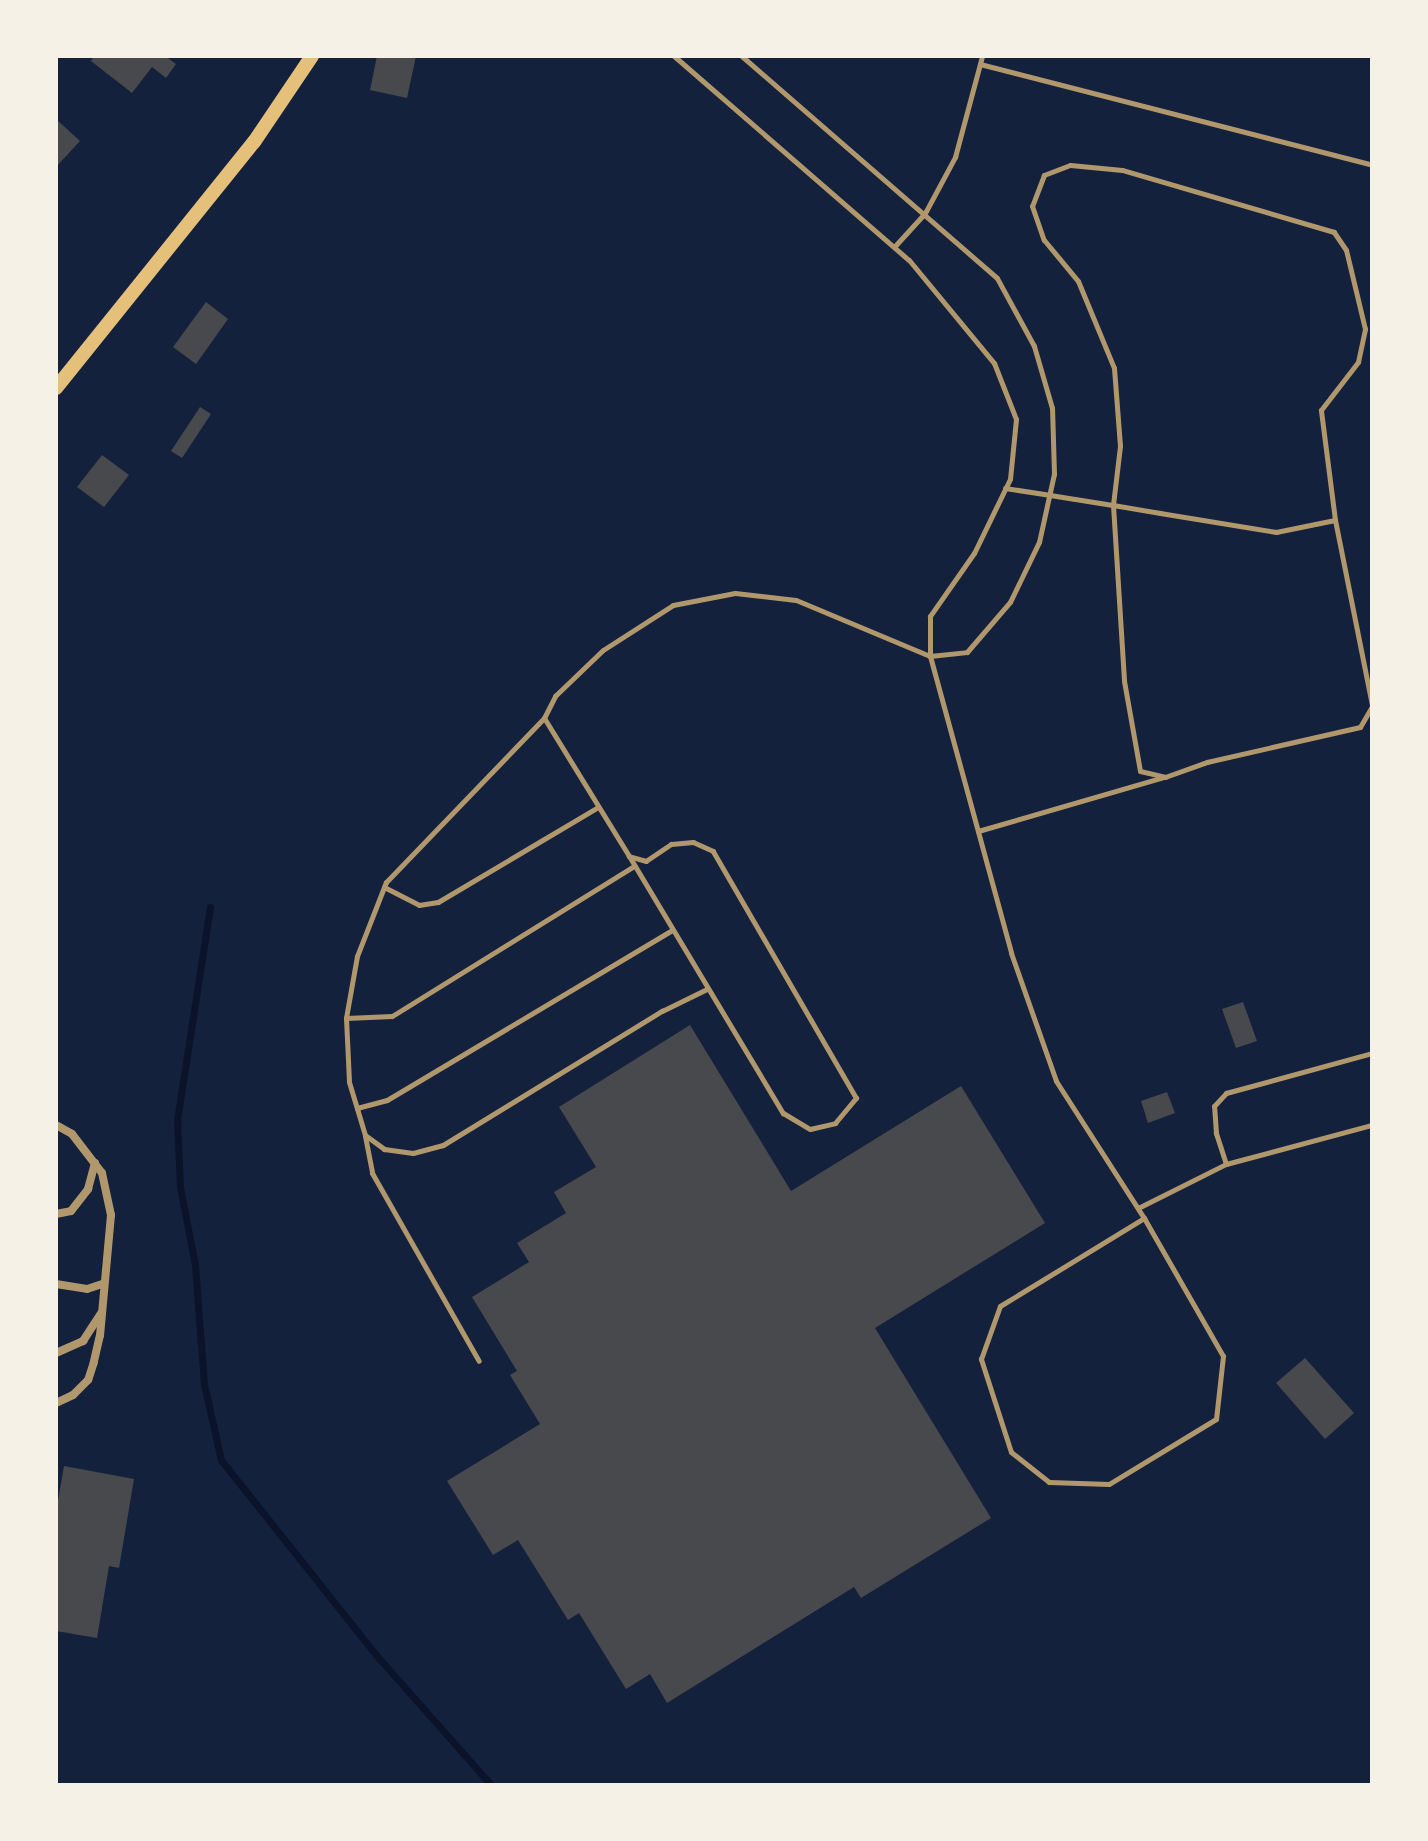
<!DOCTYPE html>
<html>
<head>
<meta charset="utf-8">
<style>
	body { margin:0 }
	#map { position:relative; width:1428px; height:1841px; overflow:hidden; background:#14213d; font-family:Manrope,sans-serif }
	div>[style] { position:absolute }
	.stream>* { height:7px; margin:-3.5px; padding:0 3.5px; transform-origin:3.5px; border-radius:3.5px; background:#0b132b }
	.building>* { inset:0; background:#48494c }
	.service>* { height:5px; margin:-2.5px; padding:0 2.5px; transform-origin:2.5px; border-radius:2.5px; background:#b1986c }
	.minor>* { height:8px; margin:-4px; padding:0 4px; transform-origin:4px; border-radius:4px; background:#b1986c }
	.secondary>* { height:14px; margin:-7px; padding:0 7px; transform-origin:7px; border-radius:7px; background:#e5c07b }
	span { translate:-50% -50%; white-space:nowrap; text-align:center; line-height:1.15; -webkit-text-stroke:8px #f6f1e7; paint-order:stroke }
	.frame { position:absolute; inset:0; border:58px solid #f6f1e7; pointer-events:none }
</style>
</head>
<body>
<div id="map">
	<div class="stream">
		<div style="left:210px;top:907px;width:215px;rotate:98.8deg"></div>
		<div style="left:177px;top:1119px;width:68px;rotate:87.5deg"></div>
		<div style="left:180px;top:1187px;width:79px;rotate:79.1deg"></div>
		<div style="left:195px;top:1265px;width:119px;rotate:85.7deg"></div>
		<div style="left:204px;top:1384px;width:78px;rotate:77.4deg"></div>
		<div style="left:221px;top:1460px;width:251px;rotate:51.5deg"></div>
		<div style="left:377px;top:1656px;width:172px;rotate:48.5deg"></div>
	</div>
	<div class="building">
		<div style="clip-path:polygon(94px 56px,165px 56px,176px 64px,166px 78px,152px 67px,132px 93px,91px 61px)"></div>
		<div style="clip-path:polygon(377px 56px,416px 56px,407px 98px,370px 90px)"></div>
		<div style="clip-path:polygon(56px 119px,80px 141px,56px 167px)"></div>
		<div style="clip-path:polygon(206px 302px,228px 319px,196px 364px,173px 347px)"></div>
		<div style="clip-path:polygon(200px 407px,211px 414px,182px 458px,171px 451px)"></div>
		<div style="clip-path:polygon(102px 455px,129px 475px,104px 507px,77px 487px)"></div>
		<div style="clip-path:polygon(1243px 1002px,1257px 1041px,1236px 1048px,1222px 1009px)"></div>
		<div style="clip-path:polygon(690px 1025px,791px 1191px,961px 1086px,1045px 1223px,875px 1328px,991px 1518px,861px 1598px,854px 1587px,667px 1703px,650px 1674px,626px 1689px,579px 1613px,568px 1620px,518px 1540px,493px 1555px,447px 1481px,540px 1424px,510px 1375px,517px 1371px,472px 1297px,529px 1262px,517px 1243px,566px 1213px,554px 1192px,596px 1167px,559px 1107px)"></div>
		<div style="clip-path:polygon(1167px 1092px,1175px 1113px,1148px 1123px,1141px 1101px)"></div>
		<div style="clip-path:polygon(1305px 1358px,1354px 1413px,1325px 1439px,1276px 1383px)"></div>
		<div style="clip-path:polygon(64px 1466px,134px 1479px,119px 1568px,109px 1566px,97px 1638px,56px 1631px,56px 1512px)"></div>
	</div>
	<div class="service">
		<div style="left:674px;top:56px;width:311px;rotate:41deg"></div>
		<div style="left:909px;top:260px;width:134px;rotate:50.5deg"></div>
		<div style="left:994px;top:363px;width:60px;rotate:68.6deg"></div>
		<div style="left:1016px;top:419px;width:60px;rotate:95.7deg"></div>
		<div style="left:1010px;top:479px;width:82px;rotate:115.9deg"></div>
		<div style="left:974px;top:553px;width:77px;rotate:124.9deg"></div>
		<div style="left:930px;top:616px;width:40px;rotate:90deg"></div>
		<div style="left:930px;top:656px;width:308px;rotate:74.7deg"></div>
		<div style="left:1011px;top:953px;width:136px;rotate:70.6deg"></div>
		<div style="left:1056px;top:1081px;width:163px;rotate:57.3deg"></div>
		<div style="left:1144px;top:1218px;width:159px;rotate:60.2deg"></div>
		<div style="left:1223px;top:1356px;width:63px;rotate:96.3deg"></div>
		<div style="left:1216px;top:1419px;width:125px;rotate:148.7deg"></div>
		<div style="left:1109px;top:1484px;width:60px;rotate:-178.1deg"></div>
		<div style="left:1049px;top:1482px;width:48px;rotate:-141.7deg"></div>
		<div style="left:1011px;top:1452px;width:98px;rotate:-107.9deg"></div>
		<div style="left:981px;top:1359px;width:56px;rotate:-70.3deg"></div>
		<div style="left:1000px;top:1306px;width:169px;rotate:-31.4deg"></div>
		<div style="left:980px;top:64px;width:405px;rotate:14.4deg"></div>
		<div style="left:894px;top:247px;width:46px;rotate:-47.6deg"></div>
		<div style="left:925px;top:213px;width:64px;rotate:-61.8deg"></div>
		<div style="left:955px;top:157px;width:105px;rotate:-75deg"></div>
		<div style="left:1005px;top:488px;width:46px;rotate:8.8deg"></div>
		<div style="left:1050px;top:495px;width:25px;rotate:9deg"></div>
		<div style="left:1075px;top:499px;width:38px;rotate:9deg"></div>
		<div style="left:1113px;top:505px;width:48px;rotate:9.7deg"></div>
		<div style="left:1160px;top:513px;width:118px;rotate:9.3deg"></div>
		<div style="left:1276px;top:532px;width:60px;rotate:-11.5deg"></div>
		<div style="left:1335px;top:520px;width:111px;rotate:-97.3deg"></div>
		<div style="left:1321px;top:410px;width:61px;rotate:-52.4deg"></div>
		<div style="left:1358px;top:362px;width:34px;rotate:-78deg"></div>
		<div style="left:1365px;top:329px;width:81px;rotate:-103.5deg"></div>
		<div style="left:1346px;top:250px;width:22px;rotate:-124deg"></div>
		<div style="left:1334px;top:232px;width:221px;rotate:-163.7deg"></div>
		<div style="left:1122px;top:170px;width:52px;rotate:-174.5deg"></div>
		<div style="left:1070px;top:165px;width:28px;rotate:159deg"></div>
		<div style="left:1044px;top:175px;width:33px;rotate:111deg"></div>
		<div style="left:1032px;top:206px;width:36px;rotate:71deg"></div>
		<div style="left:1044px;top:240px;width:53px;rotate:50.3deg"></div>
		<div style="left:1078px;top:281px;width:94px;rotate:67.5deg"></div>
		<div style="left:1114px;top:368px;width:78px;rotate:85.6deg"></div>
		<div style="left:1120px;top:446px;width:59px;rotate:96.8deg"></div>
		<div style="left:1113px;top:505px;width:176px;rotate:86.4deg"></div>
		<div style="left:1124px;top:681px;width:91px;rotate:79.9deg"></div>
		<div style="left:1140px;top:771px;width:26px;rotate:13deg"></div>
		<div style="left:1165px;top:777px;width:45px;rotate:-19.7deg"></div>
		<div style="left:1207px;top:762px;width:157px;rotate:-12.9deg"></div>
		<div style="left:1360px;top:727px;width:24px;rotate:-60deg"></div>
		<div style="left:1335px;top:520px;width:189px;rotate:78.7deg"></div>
		<div style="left:544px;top:718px;width:228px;rotate:133.9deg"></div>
		<div style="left:386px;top:882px;width:79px;rotate:111.4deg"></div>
		<div style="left:357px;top:956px;width:63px;rotate:100.1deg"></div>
		<div style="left:346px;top:1018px;width:64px;rotate:87.3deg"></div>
		<div style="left:349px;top:1082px;width:55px;rotate:73.2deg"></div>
		<div style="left:365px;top:1135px;width:24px;rotate:36deg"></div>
		<div style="left:384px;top:1149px;width:29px;rotate:8deg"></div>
		<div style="left:413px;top:1153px;width:31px;rotate:-15deg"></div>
		<div style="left:443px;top:1145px;width:257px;rotate:-31.5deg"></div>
		<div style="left:662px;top:1011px;width:50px;rotate:-26.1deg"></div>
		<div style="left:978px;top:831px;width:194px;rotate:-16.2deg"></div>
		<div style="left:629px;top:856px;width:300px;rotate:59.1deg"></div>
		<div style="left:783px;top:1113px;width:31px;rotate:31deg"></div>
		<div style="left:810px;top:1129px;width:26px;rotate:-13deg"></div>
		<div style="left:835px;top:1123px;width:33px;rotate:-50deg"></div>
		<div style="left:856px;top:1098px;width:285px;rotate:-120.1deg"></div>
		<div style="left:713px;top:851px;width:22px;rotate:-156deg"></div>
		<div style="left:693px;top:842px;width:22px;rotate:175deg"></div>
		<div style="left:671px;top:844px;width:30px;rotate:146deg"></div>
		<div style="left:646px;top:861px;width:18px;rotate:-164deg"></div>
		<div style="left:629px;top:856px;width:162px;rotate:-121.6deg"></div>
		<div style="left:544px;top:718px;width:25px;rotate:-63deg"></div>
		<div style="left:555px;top:696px;width:66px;rotate:-43.8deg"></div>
		<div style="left:603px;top:650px;width:83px;rotate:-32.7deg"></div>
		<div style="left:673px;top:605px;width:63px;rotate:-11deg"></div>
		<div style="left:735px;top:593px;width:61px;rotate:6.5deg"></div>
		<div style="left:796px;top:600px;width:145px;rotate:22.7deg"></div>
		<div style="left:930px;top:656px;width:37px;rotate:-6deg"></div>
		<div style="left:967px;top:652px;width:66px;rotate:-49.3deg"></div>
		<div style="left:1010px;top:602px;width:67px;rotate:-64.2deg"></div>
		<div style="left:1039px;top:542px;width:70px;rotate:-77.6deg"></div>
		<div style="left:1054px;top:474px;width:66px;rotate:-91.7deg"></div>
		<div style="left:1052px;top:408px;width:65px;rotate:-106.2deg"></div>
		<div style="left:1034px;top:346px;width:77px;rotate:-118.6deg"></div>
		<div style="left:997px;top:278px;width:338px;rotate:-139deg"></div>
		<div style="left:384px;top:887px;width:39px;rotate:27deg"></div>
		<div style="left:419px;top:905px;width:19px;rotate:-9deg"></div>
		<div style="left:438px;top:902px;width:186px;rotate:-30.7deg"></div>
		<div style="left:346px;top:1018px;width:46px;rotate:-2.5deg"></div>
		<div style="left:392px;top:1016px;width:285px;rotate:-31.8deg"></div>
		<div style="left:357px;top:1108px;width:31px;rotate:-15deg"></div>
		<div style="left:387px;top:1100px;width:332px;rotate:-30.8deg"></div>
		<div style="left:365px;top:1136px;width:38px;rotate:79deg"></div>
		<div style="left:372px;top:1173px;width:216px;rotate:60.4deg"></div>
		<div style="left:1226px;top:1164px;width:151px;rotate:-15deg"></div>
		<div style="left:1138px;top:1208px;width:98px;rotate:-26.6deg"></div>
		<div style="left:1226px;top:1164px;width:33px;rotate:-108deg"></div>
		<div style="left:1216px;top:1133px;width:27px;rotate:-94deg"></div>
		<div style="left:1214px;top:1106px;width:18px;rotate:-47deg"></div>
		<div style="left:1226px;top:1093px;width:151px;rotate:-15.3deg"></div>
	</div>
	<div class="minor">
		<div style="left:56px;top:1125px;width:18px;rotate:29deg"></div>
		<div style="left:72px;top:1134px;width:49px;rotate:52.4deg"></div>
		<div style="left:102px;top:1173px;width:43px;rotate:77.9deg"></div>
		<div style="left:111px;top:1215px;width:121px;rotate:95.2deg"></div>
		<div style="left:100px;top:1335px;width:28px;rotate:103deg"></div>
		<div style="left:94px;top:1362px;width:19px;rotate:108deg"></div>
		<div style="left:88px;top:1380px;width:21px;rotate:135deg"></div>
		<div style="left:73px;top:1395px;width:19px;rotate:155deg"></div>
		<div style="left:56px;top:1214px;width:15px;rotate:-11deg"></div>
		<div style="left:71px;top:1211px;width:28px;rotate:-52deg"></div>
		<div style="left:88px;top:1189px;width:27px;rotate:-75deg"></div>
		<div style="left:56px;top:1284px;width:31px;rotate:9deg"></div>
		<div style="left:87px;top:1289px;width:16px;rotate:-18deg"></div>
		<div style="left:56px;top:1353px;width:30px;rotate:-24deg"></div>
		<div style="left:83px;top:1341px;width:33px;rotate:-57deg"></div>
	</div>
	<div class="secondary">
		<div style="left:56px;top:388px;width:316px;rotate:-51.2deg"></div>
		<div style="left:254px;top:142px;width:104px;rotate:-56deg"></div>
	</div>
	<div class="frame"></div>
</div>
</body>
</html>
